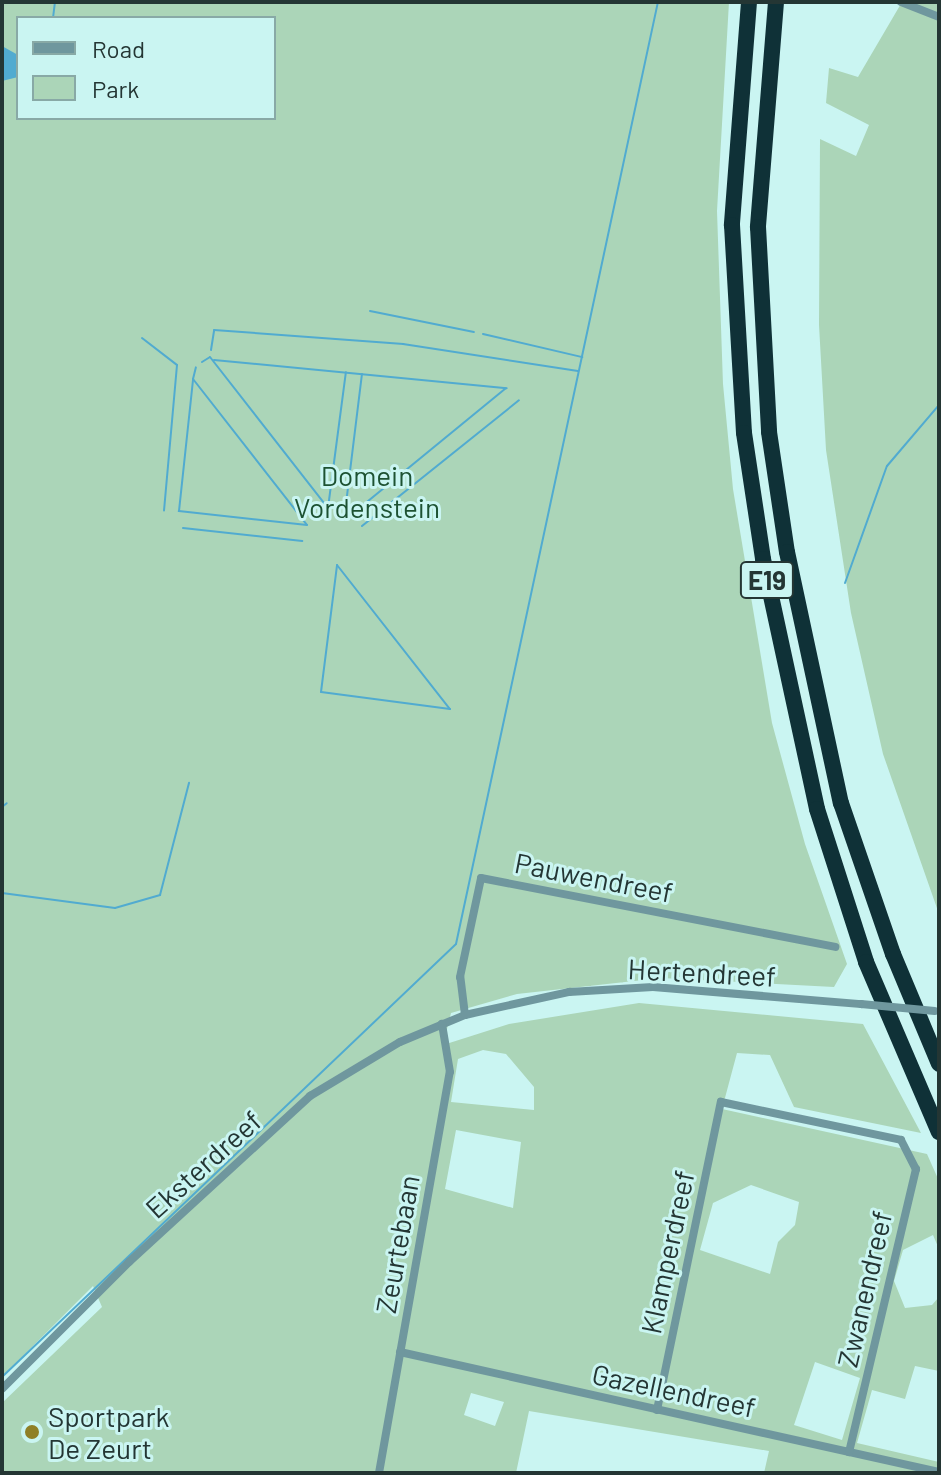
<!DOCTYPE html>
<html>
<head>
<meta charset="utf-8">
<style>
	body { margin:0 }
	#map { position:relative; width:941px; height:1475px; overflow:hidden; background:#caf5f2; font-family:Barlow,sans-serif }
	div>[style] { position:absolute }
	.green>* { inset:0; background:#abd5b8 }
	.water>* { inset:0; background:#51abd0 }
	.stream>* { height:2px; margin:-1px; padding:0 1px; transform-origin:1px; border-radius:1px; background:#51abd0 }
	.minor>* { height:8px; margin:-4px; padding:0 4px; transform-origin:4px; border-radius:4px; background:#6f979e }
	.motorway>* { height:16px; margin:-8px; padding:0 8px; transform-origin:8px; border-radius:8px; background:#0f3137 }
	.minor-bridge>* { height:8px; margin:-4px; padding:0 4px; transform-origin:4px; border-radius:4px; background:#6f979e }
	.dots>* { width:22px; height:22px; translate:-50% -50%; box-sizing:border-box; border:4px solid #caf5f2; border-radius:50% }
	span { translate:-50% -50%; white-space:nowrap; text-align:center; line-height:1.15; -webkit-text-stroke:6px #caf5f2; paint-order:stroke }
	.shield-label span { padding:2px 6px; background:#caf5f2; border:2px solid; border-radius:6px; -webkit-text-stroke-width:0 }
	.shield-label { font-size:26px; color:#243634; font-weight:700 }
	.park-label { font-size:28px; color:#1d5232 }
	.street-label { font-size:28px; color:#243634 }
	.poi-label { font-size:28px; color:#243634 }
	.left { translate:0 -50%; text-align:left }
	.frame { position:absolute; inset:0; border:4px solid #243634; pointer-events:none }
	.legend { position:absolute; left:16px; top:16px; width:260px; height:104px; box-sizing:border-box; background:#caf5f2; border:2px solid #88a9a6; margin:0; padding:10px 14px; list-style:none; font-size:24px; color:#243634 }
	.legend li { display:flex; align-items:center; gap:16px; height:40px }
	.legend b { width:40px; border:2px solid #88a9a6 }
</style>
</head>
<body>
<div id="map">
	<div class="green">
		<div style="clip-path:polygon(evenodd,2px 2px,729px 2px,717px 211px,723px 384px,733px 489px,772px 723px,805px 844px,847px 964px,834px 987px,661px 978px,517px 994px,451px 1013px,443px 1045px,509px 1024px,639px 1003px,863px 1024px,921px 1133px,794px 1107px,770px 1055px,737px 1053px,722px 1109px,927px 1154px,939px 1181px,939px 1249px,933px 1235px,903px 1250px,894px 1281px,905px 1308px,932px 1305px,939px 1297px,939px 1371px,915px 1366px,905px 1399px,872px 1390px,857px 1443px,939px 1462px,939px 1473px,764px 1473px,769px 1451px,529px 1411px,516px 1473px,2px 1473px,2px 1403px,102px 1307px,93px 1286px,2px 1377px,2px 2px,18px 18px,274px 18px,274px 118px,18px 118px,18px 18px,2px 2px,483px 1050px,506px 1054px,534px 1087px,534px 1110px,451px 1102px,458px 1059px,483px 1050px,2px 2px,456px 1130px,521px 1142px,513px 1208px,445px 1189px,456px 1130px,2px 2px,751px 1185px,799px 1202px,795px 1225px,778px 1242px,770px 1274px,700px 1250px,713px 1203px,751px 1185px,2px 2px,815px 1362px,860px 1378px,842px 1440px,794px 1425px,815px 1362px,2px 2px,471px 1393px,504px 1402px,495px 1426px,464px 1415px,471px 1393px)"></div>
		<div style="clip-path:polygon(902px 2px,939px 2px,939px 914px,883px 754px,851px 613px,826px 450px,819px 325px,820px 139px,856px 156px,869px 125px,826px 103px,829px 68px,858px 77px)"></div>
	</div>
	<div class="water">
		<div style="clip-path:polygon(2px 46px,18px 55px,18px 77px,2px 81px)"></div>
	</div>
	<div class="stream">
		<div style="left:53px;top:18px;width:16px;rotate:-83deg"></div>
		<div style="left:370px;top:311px;width:106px;rotate:11.4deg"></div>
		<div style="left:483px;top:334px;width:102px;rotate:13.1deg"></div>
		<div style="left:142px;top:338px;width:44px;rotate:37.6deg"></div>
		<div style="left:177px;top:365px;width:146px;rotate:95.1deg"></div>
		<div style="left:211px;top:350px;width:20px;rotate:-81deg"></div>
		<div style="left:214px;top:330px;width:190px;rotate:4.2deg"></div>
		<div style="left:403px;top:344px;width:177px;rotate:8.8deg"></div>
		<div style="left:214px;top:360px;width:294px;rotate:5.5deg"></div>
		<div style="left:202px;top:362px;width:9px;rotate:-32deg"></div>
		<div style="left:210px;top:357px;width:192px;rotate:52deg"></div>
		<div style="left:328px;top:508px;width:137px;rotate:-82.5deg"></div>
		<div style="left:193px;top:379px;width:185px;rotate:52deg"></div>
		<div style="left:307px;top:525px;width:129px;rotate:-173.8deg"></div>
		<div style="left:179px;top:511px;width:133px;rotate:-83.9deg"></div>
		<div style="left:193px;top:379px;width:12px;rotate:-76deg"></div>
		<div style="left:345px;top:512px;width:139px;rotate:-83deg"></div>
		<div style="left:351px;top:515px;width:200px;rotate:-39.3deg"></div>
		<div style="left:362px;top:526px;width:201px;rotate:-38.7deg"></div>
		<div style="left:183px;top:528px;width:120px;rotate:6.2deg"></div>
		<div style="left:337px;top:565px;width:183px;rotate:51.9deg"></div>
		<div style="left:450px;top:709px;width:130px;rotate:-172.5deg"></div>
		<div style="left:321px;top:692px;width:128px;rotate:-82.8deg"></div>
		<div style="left:845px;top:583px;width:124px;rotate:-70.3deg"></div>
		<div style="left:887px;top:466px;width:80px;rotate:-49.6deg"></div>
		<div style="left:2px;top:807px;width:6px;rotate:-39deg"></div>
		<div style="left:2px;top:893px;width:114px;rotate:7.6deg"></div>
		<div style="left:115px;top:908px;width:47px;rotate:-16.1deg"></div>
		<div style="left:160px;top:895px;width:116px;rotate:-75.5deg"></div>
		<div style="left:2px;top:1377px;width:627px;rotate:-43.64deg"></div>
		<div style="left:456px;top:944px;width:963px;rotate:-77.9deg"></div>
	</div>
	<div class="minor">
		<div style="left:901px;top:2px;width:41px;rotate:21.5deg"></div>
		<div style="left:465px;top:1015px;width:38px;rotate:-97deg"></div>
		<div style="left:460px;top:977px;width:101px;rotate:-78deg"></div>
		<div style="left:481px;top:878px;width:361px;rotate:11deg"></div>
		<div style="left:400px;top:1352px;width:552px;rotate:12.55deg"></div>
		<div style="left:2px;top:1389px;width:180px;rotate:-45deg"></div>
		<div style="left:129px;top:1262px;width:246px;rotate:-42.5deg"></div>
		<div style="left:310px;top:1096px;width:105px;rotate:-31deg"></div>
		<div style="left:400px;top:1042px;width:70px;rotate:-22.6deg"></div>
		<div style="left:465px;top:1015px;width:107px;rotate:-12.5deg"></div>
		<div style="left:569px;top:992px;width:84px;rotate:-3.4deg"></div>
		<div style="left:653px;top:987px;width:209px;rotate:4.7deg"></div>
		<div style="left:657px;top:1410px;width:315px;rotate:-78.3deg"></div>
		<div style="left:721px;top:1102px;width:184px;rotate:11.9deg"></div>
		<div style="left:901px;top:1140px;width:33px;rotate:63deg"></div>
		<div style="left:916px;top:1169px;width:291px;rotate:103.3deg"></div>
		<div style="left:379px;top:1473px;width:407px;rotate:-80deg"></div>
		<div style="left:450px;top:1072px;width:49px;rotate:-99.5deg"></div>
	</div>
	<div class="motorway">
		<div style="left:749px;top:2px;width:224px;rotate:94.4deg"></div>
		<div style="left:732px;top:225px;width:208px;rotate:86.7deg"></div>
		<div style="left:744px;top:433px;width:127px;rotate:81.4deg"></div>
		<div style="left:763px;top:559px;width:256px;rotate:77.8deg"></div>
		<div style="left:817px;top:809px;width:161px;rotate:72.2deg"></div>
		<div style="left:866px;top:962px;width:185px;rotate:66.8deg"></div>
		<div style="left:776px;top:2px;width:226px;rotate:94.6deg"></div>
		<div style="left:758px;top:227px;width:205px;rotate:86.9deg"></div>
		<div style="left:769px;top:432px;width:121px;rotate:81.5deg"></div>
		<div style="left:787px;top:552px;width:257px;rotate:77.9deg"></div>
		<div style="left:841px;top:803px;width:160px;rotate:71deg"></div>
		<div style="left:893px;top:954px;width:119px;rotate:67.3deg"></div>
	</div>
	<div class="minor-bridge">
		<div style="left:861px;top:1004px;width:74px;rotate:5.4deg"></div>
	</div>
	<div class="dots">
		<div style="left:32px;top:1432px;background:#8f8027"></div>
	</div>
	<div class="shield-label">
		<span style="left:767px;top:580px">E19</span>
	</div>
	<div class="park-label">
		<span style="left:367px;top:491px">Domein<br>Vordenstein</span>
	</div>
	<div class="street-label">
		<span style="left:594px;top:877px;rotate:11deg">Pauwendreef</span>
		<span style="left:702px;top:972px;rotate:3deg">Hertendreef</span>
		<span style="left:203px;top:1164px;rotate:-42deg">Eksterdreef</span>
		<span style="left:397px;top:1244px;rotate:-80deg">Zeurtebaan</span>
		<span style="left:667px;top:1252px;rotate:-78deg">Klamperdreef</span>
		<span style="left:864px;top:1289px;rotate:-77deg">Zwanendreef</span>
		<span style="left:674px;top:1390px;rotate:12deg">Gazellendreef</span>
	</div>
	<div class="poi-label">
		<span class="left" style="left:48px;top:1432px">Sportpark<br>De Zeurt</span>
	</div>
	<div class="frame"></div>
	<ul class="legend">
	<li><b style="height:10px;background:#6f979e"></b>Road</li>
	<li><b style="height:22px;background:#abd5b8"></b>Park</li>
	</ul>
</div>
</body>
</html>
